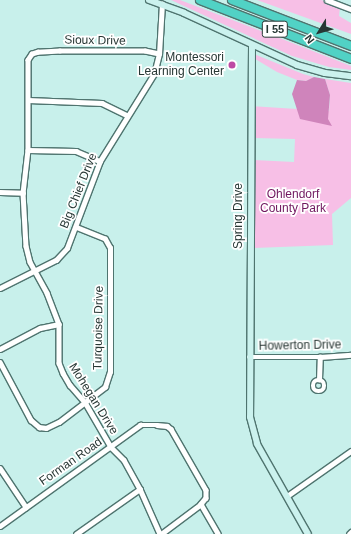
<!DOCTYPE html>
<html>
<head>
<meta charset="utf-8">
<style>
	body { margin:0 }
	#map { position:relative; width:351px; height:534px; overflow:hidden; background:#c8f0eb; font-family:Helvetica,sans-serif }
	div>[style] { position:absolute }
	.green>* { inset:0; background:#f7bfe6 }
	.forest>* { inset:0; background:#cf84bb }
	.roads { filter:drop-shadow(1px 0 #4f746f) drop-shadow(-1px 0 #4f746f) drop-shadow(0 1px #4f746f) drop-shadow(0 -1px #4f746f) }
	.street>* { height:4.5px; margin:-2.25px; padding:0 2.25px; transform-origin:2.25px; border-radius:2.25px; background:#fff }
	.street>.ring { margin:-2.25px; padding:0; box-sizing:content-box; background:none; border:4.5px solid #fff; border-radius:50% }
	.secondary>* { height:6px; margin:-3px; padding:0 3px; transform-origin:3px; border-radius:3px; background:#cbf2ee }
	.highway>* { height:8px; margin:-4px; padding:0 4px; transform-origin:4px; border-radius:4px; background:#51d2c5 }
	.dots>* { width:11px; height:11px; translate:-50% -50%; box-sizing:border-box; border:2px solid #fff; border-radius:50% }
	span { translate:-50% -50%; white-space:nowrap; text-align:center; line-height:1.15; -webkit-text-stroke:3.5px #fff; paint-order:stroke }
	.shield-label span { padding:1px 3px; background:#fff; border:1px solid; border-radius:3px; -webkit-text-stroke-width:0 }
	.shield-label { font-size:11px; color:#273734; font-weight:700 }
	.street-label { font-size:12px; color:#273734 }
	.poi-label { font-size:12px; color:#273734 }
	.right { translate:-100% -50%; text-align:right }
	.park-label { font-size:12px; color:#70175f }
	.north { position:absolute; left:299px; top:12px; width:40px; height:40px; -webkit-text-stroke:3px #fff; paint-order:stroke; rotate:233deg; font-size:11px; font-weight:700; line-height:16px; text-align:center; color:#273734 }
	.north::after { content:''; display:block; margin:auto; width:14px; height:18px; background:#273734; clip-path:polygon(50% 0,100% 100%,50% 72%,0 100%) }
</style>
</head>
<body>
<div id="map">
	<div class="green">
		<div style="clip-path:polygon(171px 0,180px 0,282px 39px,351px 66px,351px 70px,329px 67px,292px 56px)"></div>
		<div style="clip-path:polygon(257px 0,321px 0,328px 2px,340px 7px,339px 16px,351px 23px,351px 34px)"></div>
		<div style="clip-path:polygon(254px 54px,303px 74px,314px 77px,306px 81px,297px 80px,277px 72px,252px 57px)"></div>
		<div style="clip-path:polygon(325px 79px,351px 83px,351px 198px,332px 214px,333px 245px,252px 248px,252px 160px,294px 162px,295px 139px,252px 138px,252px 106px,329px 111px,330px 95px)"></div>
	</div>
	<div class="forest">
		<div style="clip-path:polygon(314px 77px,325px 79px,330px 95px,328px 119px,332px 126px,300px 119px,292px 94px,297px 80px,306px 81px)"></div>
	</div>
	<div class="roads">
		<div class="street">
			<div style="left:327px;top:0;width:26px;rotate:21deg"></div>
			<div style="left:159px;top:54px;width:14px;rotate:-168deg"></div>
			<div style="left:145px;top:51px;width:85px;rotate:180deg"></div>
			<div style="left:60px;top:51px;width:22px;rotate:177deg"></div>
			<div style="left:38px;top:52px;width:6px;rotate:162deg"></div>
			<div style="left:32px;top:54px;width:7px;rotate:124deg"></div>
			<div style="left:28px;top:60px;width:90px;rotate:90deg"></div>
			<div style="left:28px;top:150px;width:43px;rotate:96.6deg"></div>
			<div style="left:23px;top:193px;width:53px;rotate:86.8deg"></div>
			<div style="left:26px;top:246px;width:16px;rotate:76deg"></div>
			<div style="left:30px;top:262px;width:35px;rotate:61deg"></div>
			<div style="left:47px;top:293px;width:33px;rotate:69deg"></div>
			<div style="left:59px;top:324px;width:39px;rotate:90deg"></div>
			<div style="left:59px;top:363px;width:11px;rotate:68deg"></div>
			<div style="left:63px;top:373px;width:14px;rotate:60deg"></div>
			<div style="left:70px;top:385px;width:23px;rotate:49deg"></div>
			<div style="left:85px;top:402px;width:52px;rotate:60deg"></div>
			<div style="left:111px;top:447px;width:18px;rotate:45deg"></div>
			<div style="left:124px;top:460px;width:33px;rotate:61deg"></div>
			<div style="left:140px;top:489px;width:49px;rotate:66deg"></div>
			<div style="left:28px;top:100px;width:74px;rotate:2.3deg"></div>
			<div style="left:102px;top:103px;width:28px;rotate:26deg"></div>
			<div style="left:28px;top:150px;width:48px;rotate:1.2deg"></div>
			<div style="left:76px;top:151px;width:26px;rotate:23deg"></div>
			<div style="left:0;top:192px;width:23px;rotate:2deg"></div>
			<div style="left:0;top:288px;width:63px;rotate:-26.6deg"></div>
			<div style="left:56px;top:260px;width:16px;rotate:-47deg"></div>
			<div style="left:67px;top:248px;width:93px;rotate:-69.2deg"></div>
			<div style="left:100px;top:161px;width:102px;rotate:-58.2deg"></div>
			<div style="left:154px;top:74px;width:21px;rotate:-76deg"></div>
			<div style="left:159px;top:54px;width:50px;rotate:-86.6deg"></div>
			<div style="left:0;top:349px;width:45px;rotate:-27.7deg"></div>
			<div style="left:40px;top:328px;width:19px;rotate:-12deg"></div>
			<div style="left:249px;top:357px;width:71px"></div>
			<div style="left:320px;top:357px;width:31px;rotate:-4deg"></div>
			<div style="left:0;top:362px;width:66px;rotate:61.9deg"></div>
			<div style="left:31px;top:420px;width:11px;rotate:41deg"></div>
			<div style="left:39px;top:427px;width:7px;rotate:8deg"></div>
			<div style="left:46px;top:428px;width:14px;rotate:-25deg"></div>
			<div style="left:59px;top:422px;width:58px;rotate:-37.3deg"></div>
			<div style="left:105px;top:387px;width:16px;rotate:-72deg"></div>
			<div style="left:110px;top:372px;width:124px;rotate:-90deg"></div>
			<div style="left:110px;top:248px;width:10px;rotate:-119deg"></div>
			<div style="left:105px;top:239px;width:31px;rotate:-158deg"></div>
			<div style="left:319px;top:380px;width:23px;rotate:-88deg"></div>
			<div class="ring" style="left:313.5px;top:380.5px;width:6.5px;height:6.5px"></div>
			<div style="left:0;top:468px;width:47px;rotate:56.3deg"></div>
			<div style="left:287px;top:496px;width:78px;rotate:-35.1deg"></div>
			<div style="left:0;top:526px;width:173px;rotate:-35.8deg"></div>
			<div style="left:140px;top:425px;width:17px"></div>
			<div style="left:157px;top:425px;width:10px;rotate:6deg"></div>
			<div style="left:167px;top:426px;width:5px;rotate:37deg"></div>
			<div style="left:171px;top:429px;width:70px;rotate:60.2deg"></div>
			<div style="left:206px;top:490px;width:8px;rotate:90deg"></div>
			<div style="left:206px;top:498px;width:8px;rotate:130deg"></div>
			<div style="left:201px;top:504px;width:34px;rotate:60deg"></div>
			<div style="left:76px;top:534px;width:78px;rotate:-35.1deg"></div>
			<div style="left:161px;top:534px;width:50px;rotate:-36.9deg"></div>
			<div style="left:349px;top:534px;width:3px;rotate:-45deg"></div>
		</div>
		<div class="secondary">
			<div style="left:149px;top:0;width:37px;rotate:20deg"></div>
			<div style="left:184px;top:13px;width:124px;rotate:24.7deg"></div>
			<div style="left:297px;top:65px;width:29px;rotate:16deg"></div>
			<div style="left:325px;top:73px;width:26px;rotate:7deg"></div>
			<div style="left:252px;top:45px;width:372px;rotate:90.3deg"></div>
			<div style="left:250px;top:417px;width:28px;rotate:75deg"></div>
			<div style="left:257px;top:444px;width:103px;rotate:60.5deg"></div>
		</div>
		<div class="highway">
			<div style="left:200px;top:0;width:162px;rotate:21.3deg"></div>
			<div style="left:232px;top:0;width:128px;rotate:21.1deg"></div>
		</div>
	</div>
	<div class="dots">
		<div style="left:232px;top:65px;background:#be4aa4"></div>
	</div>
	<div class="shield-label">
		<span style="left:275px;top:29px">I 55</span>
	</div>
	<div class="street-label">
		<span style="left:95px;top:41px;rotate:1deg">Sioux Drive</span>
		<span style="left:79px;top:191px;rotate:-68deg">Big Chief Drive</span>
		<span style="left:239px;top:216px;rotate:-90deg">Spring Drive</span>
		<span style="left:99px;top:328px;rotate:-89deg">Turquoise Drive</span>
		<span style="left:300px;top:346px;rotate:-1deg">Howerton Drive</span>
		<span style="left:93px;top:399px;rotate:58deg">Mohegan Drive</span>
		<span style="left:71px;top:462px;rotate:-35deg">Forman Road</span>
	</div>
	<div class="poi-label">
		<span class="right" style="left:224px;top:65px">Montessori<br>Learning Center</span>
	</div>
	<div class="park-label">
		<span style="left:293px;top:202px">Ohlendorf<br>County Park</span>
	</div>
	<div class="north">N</div>
</div>
</body>
</html>
